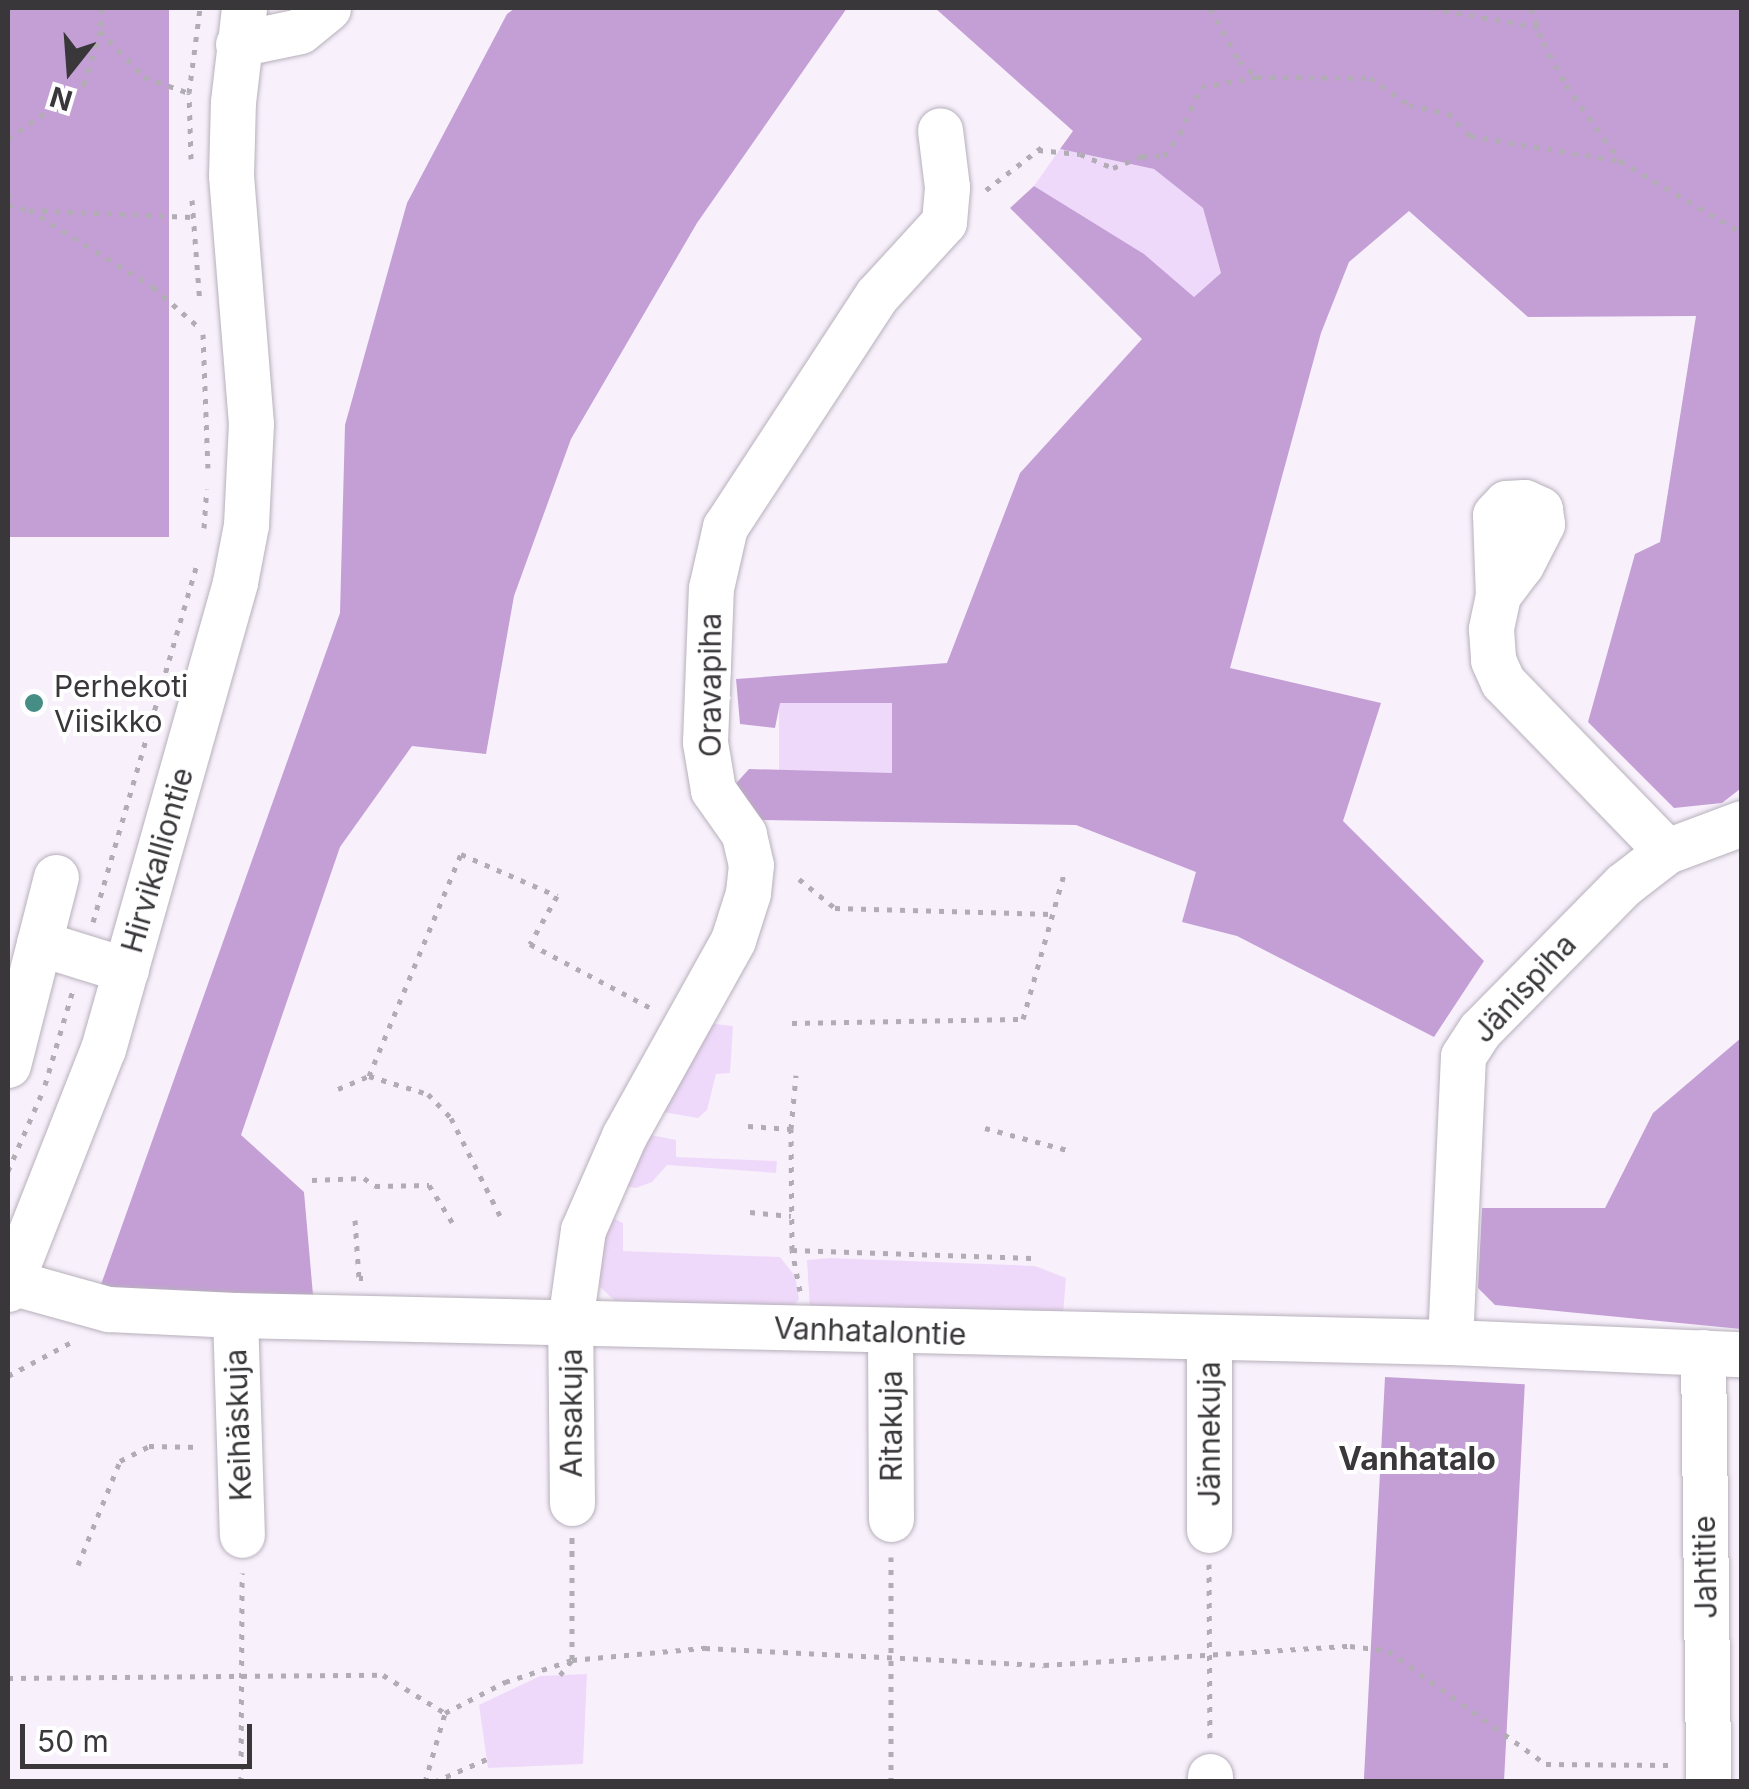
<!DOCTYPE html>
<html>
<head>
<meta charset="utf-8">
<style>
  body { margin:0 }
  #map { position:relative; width:1749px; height:1789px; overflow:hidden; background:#f8f1fc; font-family:Inter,sans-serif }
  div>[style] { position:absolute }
  .green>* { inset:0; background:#efd9fa; transform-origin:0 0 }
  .forest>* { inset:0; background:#c49fd6; transform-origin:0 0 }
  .path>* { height:5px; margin-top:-2.5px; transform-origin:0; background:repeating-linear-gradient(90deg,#b2acb5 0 5px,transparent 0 13px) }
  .roads { filter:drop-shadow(0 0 2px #b7b0bb) drop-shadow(0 0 2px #b7b0bb) }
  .minor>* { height:45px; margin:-22.5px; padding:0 22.5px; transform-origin:22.5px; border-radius:22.5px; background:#fff }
  .dots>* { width:28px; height:28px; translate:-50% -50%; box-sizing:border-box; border:5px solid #fff; border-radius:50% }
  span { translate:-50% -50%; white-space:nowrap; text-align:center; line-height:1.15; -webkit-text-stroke:8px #fff; paint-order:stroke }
  .street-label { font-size:30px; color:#3a373b }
  .poi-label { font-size:30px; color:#3a373b }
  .left { translate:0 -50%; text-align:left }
  .neighbourhood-label { font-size:32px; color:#3a373b; font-weight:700 }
  .frame { position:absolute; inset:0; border:10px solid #3a373b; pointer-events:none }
  .north { position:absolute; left:20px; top:20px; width:100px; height:100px; -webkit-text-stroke:8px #fff; paint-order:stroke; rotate:197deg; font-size:28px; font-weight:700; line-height:40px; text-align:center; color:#3a373b }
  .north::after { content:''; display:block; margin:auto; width:35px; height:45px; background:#3a373b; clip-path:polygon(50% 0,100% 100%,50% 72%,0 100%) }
  .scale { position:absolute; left:20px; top:1724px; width:232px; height:45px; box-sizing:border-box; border:5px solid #3a373b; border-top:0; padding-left:12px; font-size:30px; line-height:35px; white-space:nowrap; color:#3a373b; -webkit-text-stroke:8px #fff; paint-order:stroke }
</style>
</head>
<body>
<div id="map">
  <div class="green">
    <i style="clip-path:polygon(1060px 149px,1154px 169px,1203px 208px,1221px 273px,1194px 297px,1144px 254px,1034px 186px)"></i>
    <i style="left:892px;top:702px;width:71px;height:113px;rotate:90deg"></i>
    <i style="clip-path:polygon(706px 1023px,733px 1026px,730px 1073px,716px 1074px,707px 1110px,698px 1118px,657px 1111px)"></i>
    <i style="clip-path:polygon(646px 1134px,676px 1140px,676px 1157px,777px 1161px,776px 1173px,667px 1165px,652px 1182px,636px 1188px,618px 1185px)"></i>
    <i style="clip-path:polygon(613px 1218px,623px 1223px,623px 1251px,780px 1257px,795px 1276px,799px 1299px,791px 1309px,636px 1308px,614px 1300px,600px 1287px,597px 1271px,604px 1220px)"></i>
    <i style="clip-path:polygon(830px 1258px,1035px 1266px,1066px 1278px,1063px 1314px,810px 1310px,807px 1260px)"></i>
    <i style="clip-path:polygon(587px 1674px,583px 1764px,488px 1768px,479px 1705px,540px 1676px)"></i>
  </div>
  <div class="forest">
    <i style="left:8px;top:8px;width:161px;height:529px"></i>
    <i style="clip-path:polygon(515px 8px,847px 8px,697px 223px,571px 439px,514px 596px,486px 754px,412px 746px,340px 847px,241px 1135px,304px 1192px,313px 1295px,98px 1293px,340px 613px,345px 425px,407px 203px,507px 14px)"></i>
    <i style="clip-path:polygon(935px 8px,1741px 8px,1740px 789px,1722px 803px,1674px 808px,1588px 722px,1635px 554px,1660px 542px,1696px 316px,1528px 317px,1409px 211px,1349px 262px,1321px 333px,1230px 668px,1381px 703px,1343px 821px,1484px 961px,1434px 1037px,1237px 936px,1182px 922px,1196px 872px,1076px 825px,756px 820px,731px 789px,749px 769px,892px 773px,892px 703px,780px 703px,775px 728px,740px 724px,736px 679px,947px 663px,1020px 473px,1142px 339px,1010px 208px,1034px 186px,1144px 254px,1194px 297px,1221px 273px,1203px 208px,1154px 169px,1060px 149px,1073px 131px)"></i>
    <i style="clip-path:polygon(1741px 1038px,1741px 1329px,1495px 1305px,1478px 1288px,1482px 1208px,1605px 1208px,1653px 1113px)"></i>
    <i style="left:1385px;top:1377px;width:140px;height:404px;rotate:3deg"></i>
  </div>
  <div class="path">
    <i style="left:102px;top:8px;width:23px;rotate:95deg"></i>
    <i style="left:100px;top:31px;width:64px;rotate:46.3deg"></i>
    <i style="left:144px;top:77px;width:48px;rotate:19.6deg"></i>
    <i style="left:1210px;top:8px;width:60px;rotate:61.3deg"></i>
    <i style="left:1239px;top:61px;width:24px;rotate:42deg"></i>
    <i style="left:1431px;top:8px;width:109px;rotate:10.1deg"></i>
    <i style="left:1531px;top:8px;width:36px;rotate:71deg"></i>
    <i style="left:1543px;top:42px;width:49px;rotate:61.9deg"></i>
    <i style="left:1566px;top:85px;width:93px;rotate:54.6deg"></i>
    <i style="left:8px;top:139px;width:93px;rotate:-35.4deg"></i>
    <i style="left:84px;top:85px;width:56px;rotate:-73.5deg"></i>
    <i style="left:1038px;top:150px;width:42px;rotate:5.4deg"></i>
    <i style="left:1080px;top:154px;width:36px;rotate:23deg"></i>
    <i style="left:1113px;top:168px;width:31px;rotate:-22deg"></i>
    <i style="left:1142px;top:156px;width:22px"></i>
    <i style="left:1164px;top:156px;width:27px;rotate:-54deg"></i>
    <i style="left:1180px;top:134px;width:51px;rotate:-65.9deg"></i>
    <i style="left:1201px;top:87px;width:57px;rotate:-10.1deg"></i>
    <i style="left:1257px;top:77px;width:113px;rotate:0.5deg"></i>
    <i style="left:1370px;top:78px;width:47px;rotate:34.7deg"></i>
    <i style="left:1409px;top:105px;width:40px;rotate:12deg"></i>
    <i style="left:1448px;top:113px;width:32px;rotate:46deg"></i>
    <i style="left:1470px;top:136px;width:152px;rotate:9.5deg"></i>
    <i style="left:1620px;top:161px;width:142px;rotate:30.5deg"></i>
    <i style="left:191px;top:159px;width:66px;rotate:-91.7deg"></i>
    <i style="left:189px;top:93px;width:86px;rotate:-82.6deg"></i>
    <i style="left:986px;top:190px;width:76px;rotate:-37.5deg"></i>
    <i style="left:8px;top:194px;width:13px;rotate:67deg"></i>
    <i style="left:192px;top:200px;width:103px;rotate:85.6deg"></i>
    <i style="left:8px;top:205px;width:22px;rotate:13deg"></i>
    <i style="left:29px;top:210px;width:163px;rotate:2.5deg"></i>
    <i style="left:29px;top:210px;width:146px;rotate:31.8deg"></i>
    <i style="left:153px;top:287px;width:65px;rotate:41.3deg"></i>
    <i style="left:203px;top:334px;width:134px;rotate:87.9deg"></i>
    <i style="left:204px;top:528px;width:39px;rotate:-86deg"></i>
    <i style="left:799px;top:879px;width:46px;rotate:38.9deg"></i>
    <i style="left:835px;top:908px;width:216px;rotate:1.6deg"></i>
    <i style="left:93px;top:922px;width:374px;rotate:-73.8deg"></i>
    <i style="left:792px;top:1023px;width:231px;rotate:-1deg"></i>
    <i style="left:1023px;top:1019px;width:151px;rotate:-74.2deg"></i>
    <i style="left:369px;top:1076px;width:62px;rotate:17deg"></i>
    <i style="left:428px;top:1094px;width:33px;rotate:46deg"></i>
    <i style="left:451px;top:1118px;width:116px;rotate:63.4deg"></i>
    <i style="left:45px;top:1085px;width:99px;rotate:-73.6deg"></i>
    <i style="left:338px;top:1089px;width:34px;rotate:-23deg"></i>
    <i style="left:369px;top:1076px;width:240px;rotate:-67.5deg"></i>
    <i style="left:461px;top:854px;width:105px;rotate:23.6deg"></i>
    <i style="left:557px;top:896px;width:55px;rotate:119.4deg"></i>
    <i style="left:530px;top:944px;width:137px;rotate:27.9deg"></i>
    <i style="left:748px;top:1126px;width:43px;rotate:4deg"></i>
    <i style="left:985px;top:1128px;width:89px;rotate:15deg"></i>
    <i style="left:8px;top:1171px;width:83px;rotate:-66.5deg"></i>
    <i style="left:312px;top:1180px;width:52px;rotate:-2.2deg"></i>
    <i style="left:364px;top:1178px;width:14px;rotate:36deg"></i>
    <i style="left:375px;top:1186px;width:54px;rotate:-1.1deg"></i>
    <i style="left:429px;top:1185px;width:44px;rotate:58.1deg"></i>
    <i style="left:750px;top:1212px;width:41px;rotate:5.6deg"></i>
    <i style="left:355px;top:1220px;width:58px;rotate:86.1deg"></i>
    <i style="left:359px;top:1278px;width:4px"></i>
    <i style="left:792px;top:1250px;width:121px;rotate:-90.5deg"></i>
    <i style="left:791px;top:1129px;width:54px;rotate:-84.7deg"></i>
    <i style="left:800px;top:1291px;width:42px;rotate:-101deg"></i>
    <i style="left:792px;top:1250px;width:240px;rotate:1.9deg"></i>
    <i style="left:8px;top:1376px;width:76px;rotate:-28.2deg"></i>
    <i style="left:1209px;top:1564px;width:174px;rotate:89.7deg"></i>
    <i style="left:78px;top:1565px;width:112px;rotate:-68deg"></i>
    <i style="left:120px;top:1461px;width:33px;rotate:-27deg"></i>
    <i style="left:149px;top:1446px;width:52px;rotate:1.1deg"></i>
    <i style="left:560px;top:1675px;width:19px;rotate:-51deg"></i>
    <i style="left:572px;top:1660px;width:123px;rotate:-90deg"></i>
    <i style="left:8px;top:1678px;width:375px;rotate:-0.5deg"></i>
    <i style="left:383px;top:1675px;width:73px;rotate:31.5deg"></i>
    <i style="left:445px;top:1713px;width:68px;rotate:-27.3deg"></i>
    <i style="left:505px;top:1682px;width:71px;rotate:-18.2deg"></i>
    <i style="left:572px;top:1660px;width:134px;rotate:-5.2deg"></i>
    <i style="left:705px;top:1648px;width:339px;rotate:2.9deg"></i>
    <i style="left:1044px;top:1665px;width:307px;rotate:-3.6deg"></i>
    <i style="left:1350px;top:1646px;width:38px;rotate:7deg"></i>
    <i style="left:1388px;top:1651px;width:194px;rotate:35.6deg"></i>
    <i style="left:1546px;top:1764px;width:124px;rotate:0.5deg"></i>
    <i style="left:241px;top:1782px;width:209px;rotate:-89.7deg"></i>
    <i style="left:425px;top:1782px;width:72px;rotate:-73.8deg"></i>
    <i style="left:434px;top:1782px;width:58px;rotate:-23.5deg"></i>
    <i style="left:891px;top:1782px;width:225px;rotate:-90deg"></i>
  </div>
  <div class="roads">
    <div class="minor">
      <i style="left:238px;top:44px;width:63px;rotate:-11.8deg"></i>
      <i style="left:300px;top:31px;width:36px;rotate:-39deg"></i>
      <i style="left:1498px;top:595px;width:38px;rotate:-53deg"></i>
      <i style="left:1521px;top:565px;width:46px;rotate:-62.9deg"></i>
      <i style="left:1542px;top:524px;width:15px;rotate:-98deg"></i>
      <i style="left:1540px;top:509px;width:17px;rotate:-156deg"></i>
      <i style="left:1524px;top:502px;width:18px;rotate:177deg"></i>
      <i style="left:1506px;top:503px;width:16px;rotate:133deg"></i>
      <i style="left:1495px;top:515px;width:80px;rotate:87.9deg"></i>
      <i style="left:1498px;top:595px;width:35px;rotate:102deg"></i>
      <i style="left:1491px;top:629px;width:31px;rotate:86deg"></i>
      <i style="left:1493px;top:660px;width:24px;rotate:66deg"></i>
      <i style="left:1503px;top:682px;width:235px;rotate:45.9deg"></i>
      <i style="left:39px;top:943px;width:91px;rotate:17.2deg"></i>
      <i style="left:8px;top:1065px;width:194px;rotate:-75.7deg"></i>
      <i style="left:11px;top:1282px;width:251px;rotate:-68.5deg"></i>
      <i style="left:103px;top:1049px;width:485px;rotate:-74.2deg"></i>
      <i style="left:235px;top:582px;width:58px;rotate:-79.1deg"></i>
      <i style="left:246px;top:525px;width:101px;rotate:-87.2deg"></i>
      <i style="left:251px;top:424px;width:249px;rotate:-94.6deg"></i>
      <i style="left:231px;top:176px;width:74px;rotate:-88.5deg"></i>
      <i style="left:233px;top:102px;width:95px;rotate:-83.3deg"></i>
      <i style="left:8px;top:1289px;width:8px;rotate:-67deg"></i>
      <i style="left:11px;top:1282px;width:101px;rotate:15.6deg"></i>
      <i style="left:108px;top:1309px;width:127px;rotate:2.7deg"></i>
      <i style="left:235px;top:1315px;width:1215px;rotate:1.27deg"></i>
      <i style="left:1450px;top:1342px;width:292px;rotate:2.4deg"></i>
      <i style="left:235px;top:1315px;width:220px;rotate:88.2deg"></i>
      <i style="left:890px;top:1332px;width:187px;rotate:89.7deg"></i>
      <i style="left:1450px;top:1342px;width:286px;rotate:-87.4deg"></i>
      <i style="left:1463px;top:1056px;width:31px;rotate:-57deg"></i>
      <i style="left:1480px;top:1030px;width:204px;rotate:-45.4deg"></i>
      <i style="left:1623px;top:885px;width:56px;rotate:-37.7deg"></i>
      <i style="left:1667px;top:851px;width:80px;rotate:-20.5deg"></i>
      <i style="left:1703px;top:1352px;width:430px;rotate:89.3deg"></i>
      <i style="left:572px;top:1503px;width:181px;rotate:-90.6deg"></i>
      <i style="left:570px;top:1322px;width:93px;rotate:-82deg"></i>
      <i style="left:583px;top:1230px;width:103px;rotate:-66.4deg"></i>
      <i style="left:624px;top:1136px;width:224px;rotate:-60.9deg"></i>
      <i style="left:733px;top:940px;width:49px;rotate:-72.3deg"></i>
      <i style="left:748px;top:893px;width:28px;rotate:-84deg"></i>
      <i style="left:751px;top:865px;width:32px;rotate:-103deg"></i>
      <i style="left:744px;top:834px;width:54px;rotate:-125.2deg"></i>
      <i style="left:713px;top:790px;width:49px;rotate:-99.5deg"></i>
      <i style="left:705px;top:742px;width:154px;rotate:-87.8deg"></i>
      <i style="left:711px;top:588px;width:63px;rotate:-77.1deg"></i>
      <i style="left:725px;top:527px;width:277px;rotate:-56.8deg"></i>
      <i style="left:877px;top:295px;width:99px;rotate:-47.5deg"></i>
      <i style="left:944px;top:222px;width:35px;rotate:-85deg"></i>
      <i style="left:947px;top:187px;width:57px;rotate:-97deg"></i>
      <i style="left:1209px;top:1530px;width:192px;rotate:-90deg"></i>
      <i style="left:1210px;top:1776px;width:6px;rotate:90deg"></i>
    </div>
  </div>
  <div class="dots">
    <i style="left:34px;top:703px;background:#468d86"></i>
  </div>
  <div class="street-label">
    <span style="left:710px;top:685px;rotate:-90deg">Oravapiha</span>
    <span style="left:157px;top:860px;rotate:-74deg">Hirvikalliontie</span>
    <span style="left:1524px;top:988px;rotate:-47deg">Jänispiha</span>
    <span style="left:870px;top:1331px;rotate:2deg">Vanhatalontie</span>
    <span style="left:571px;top:1413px;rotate:-90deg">Ansakuja</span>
    <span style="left:238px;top:1425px;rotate:-92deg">Keihäskuja</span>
    <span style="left:891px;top:1426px;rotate:-90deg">Ritakuja</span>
    <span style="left:1209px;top:1434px;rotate:-90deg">Jännekuja</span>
    <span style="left:1705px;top:1567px;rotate:-91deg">Jahtitie</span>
  </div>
  <div class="poi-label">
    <span class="left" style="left:54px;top:703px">Perhekoti<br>Viisikko</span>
  </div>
  <div class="neighbourhood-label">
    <span style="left:1417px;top:1459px">Vanhatalo</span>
  </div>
  <div class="frame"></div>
  <div class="north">N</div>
  <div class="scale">50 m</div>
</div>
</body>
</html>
